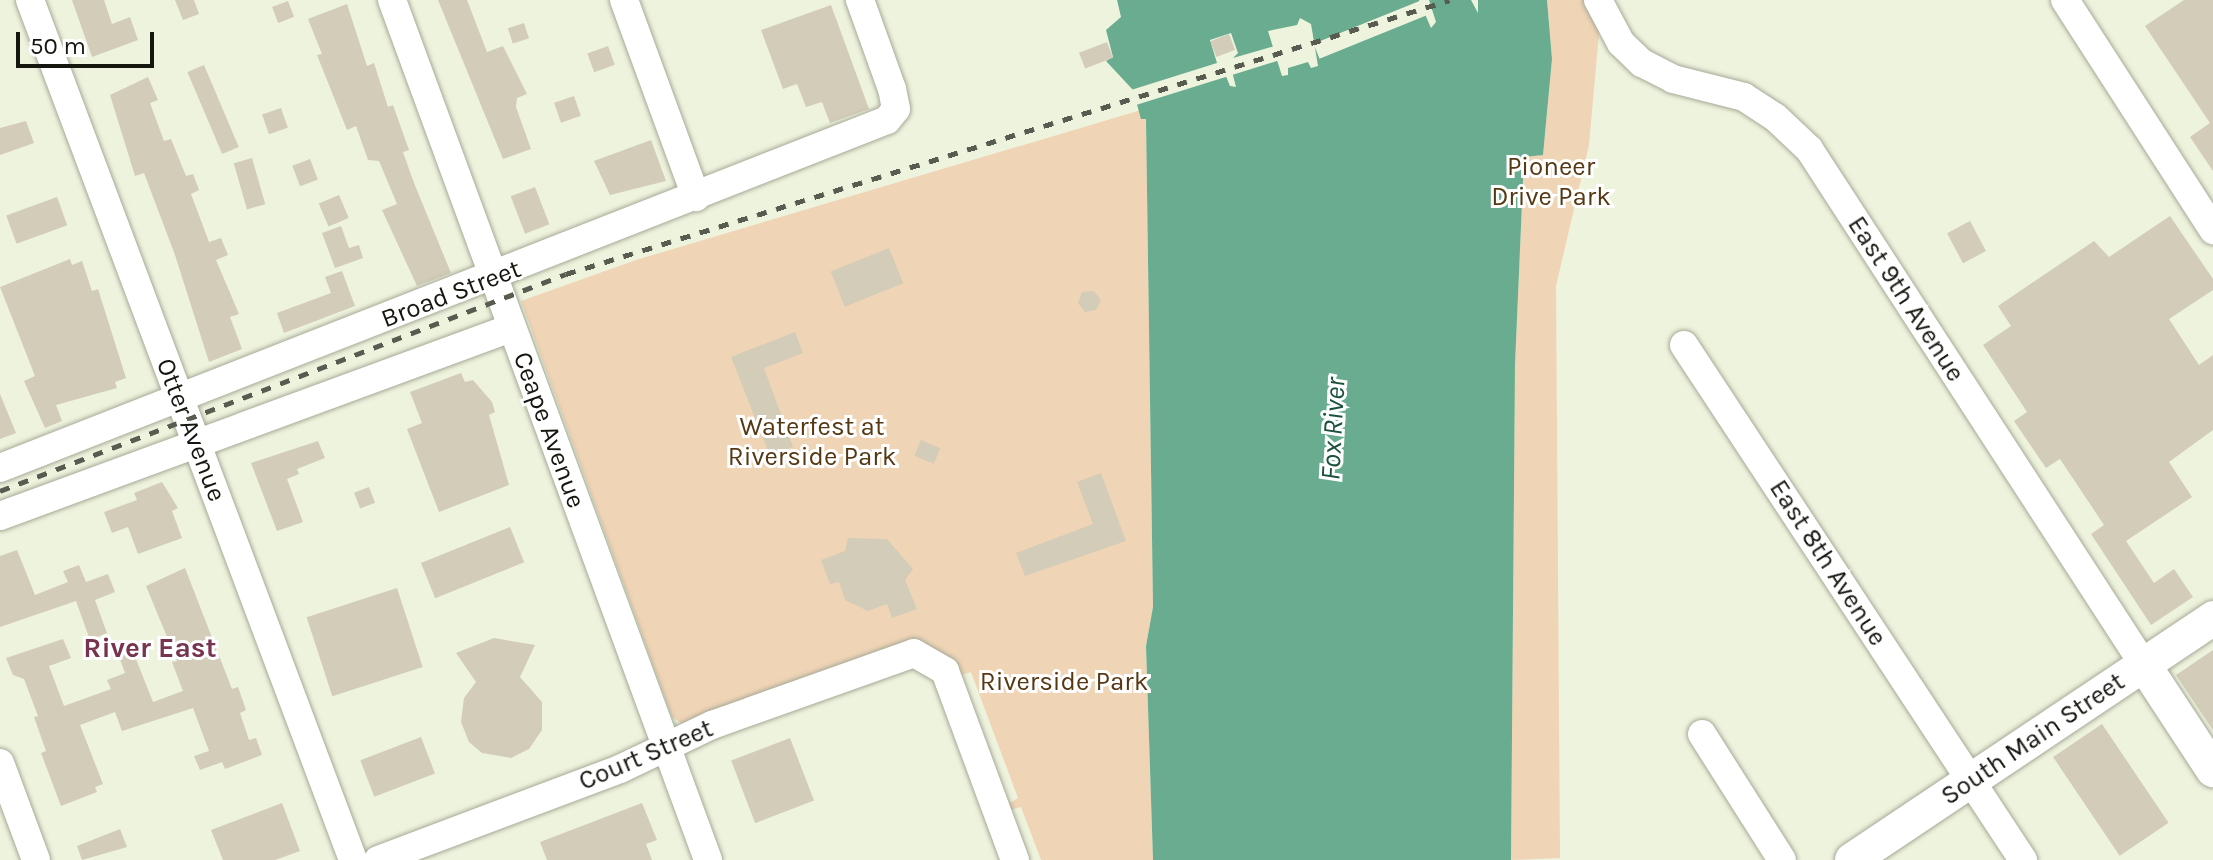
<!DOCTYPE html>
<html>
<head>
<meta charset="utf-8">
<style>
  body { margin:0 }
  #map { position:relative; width:2213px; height:860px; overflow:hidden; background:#eef3de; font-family:Karla,sans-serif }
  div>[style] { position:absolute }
  .green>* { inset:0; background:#f0d4b6 }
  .water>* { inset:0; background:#69ac8f }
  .pier>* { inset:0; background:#eef3de; transform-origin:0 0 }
  .building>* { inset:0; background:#d2ccb8; transform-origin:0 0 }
  .roads { filter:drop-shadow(0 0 2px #a6aa96) drop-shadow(0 0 2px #a6aa96) }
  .minor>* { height:28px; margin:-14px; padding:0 14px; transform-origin:14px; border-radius:14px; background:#fff }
  .major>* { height:34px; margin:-17px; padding:0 17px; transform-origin:17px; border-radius:17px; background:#fff }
  .rail>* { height:5px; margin-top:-2.5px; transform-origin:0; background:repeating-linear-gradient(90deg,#585b4f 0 10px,transparent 0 20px) }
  span { translate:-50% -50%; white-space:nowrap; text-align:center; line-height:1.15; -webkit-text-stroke:6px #fff; paint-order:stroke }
  .park-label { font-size:26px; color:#563812 }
  .street-label { font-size:26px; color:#15170f }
  .water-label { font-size:28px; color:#1b513d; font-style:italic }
  .neighbourhood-label { font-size:28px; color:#78344f; font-weight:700 }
  .scale { position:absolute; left:16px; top:32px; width:138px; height:36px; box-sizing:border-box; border:4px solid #15170f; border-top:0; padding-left:10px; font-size:24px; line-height:28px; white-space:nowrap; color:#15170f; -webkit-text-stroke:6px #fff; paint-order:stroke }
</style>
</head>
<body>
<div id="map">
  <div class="green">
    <i style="clip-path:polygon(1547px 0,1594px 0,1601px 10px,1589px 145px,1556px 286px,1560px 858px,1511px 860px,1515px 365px,1524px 156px,1543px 155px,1552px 59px)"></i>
    <i style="clip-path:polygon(1141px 110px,1146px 119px,1153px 607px,1146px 646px,1153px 860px,1041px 860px,1021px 807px,1010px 810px,1008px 804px,1018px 798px,971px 672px,958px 676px,942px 654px,684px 725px,672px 717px,521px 301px,636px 260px)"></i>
  </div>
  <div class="water">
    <i style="clip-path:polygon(evenodd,1117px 0,1419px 0,1431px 28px,1436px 22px,1429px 0,1471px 0,1478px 13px,1478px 0,1547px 0,1552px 59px,1543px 155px,1524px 157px,1515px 365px,1511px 860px,1153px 860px,1146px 646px,1153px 607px,1146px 119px,1141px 119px,1133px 90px,1106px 61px,1113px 57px,1106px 30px,1121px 17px,1117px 0,1300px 18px,1311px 24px,1318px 66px,1311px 68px,1308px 62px,1288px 68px,1288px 75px,1282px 76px,1268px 31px,1297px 25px,1300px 18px,1117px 0,1211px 40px,1238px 53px,1228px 56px,1236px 87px,1230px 86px,1211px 40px)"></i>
  </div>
  <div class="pier">
    <i style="left:1422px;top:0;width:16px;height:117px;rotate:68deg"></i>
    <i style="clip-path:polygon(1231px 33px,1238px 53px,1233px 58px,1275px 46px,1280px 60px,1136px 105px,1131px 90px,1217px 63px,1210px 40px)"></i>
  </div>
  <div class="building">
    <i style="clip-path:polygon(72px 0,104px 0,112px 24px,130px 17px,138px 40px,92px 57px)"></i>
    <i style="clip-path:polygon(175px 0,194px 0,199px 14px,183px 20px)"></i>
    <i style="clip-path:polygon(438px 0,467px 0,487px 52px,503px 46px,527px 94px,517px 98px,516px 107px,531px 149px,503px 159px)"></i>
    <i style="clip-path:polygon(2184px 0,2213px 0,2213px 171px,2190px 137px,2210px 123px,2145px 26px)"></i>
    <i style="left:288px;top:1px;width:17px;height:17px;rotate:69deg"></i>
    <i style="clip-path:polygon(347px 4px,367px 66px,374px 63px,388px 107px,393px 105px,409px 150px,403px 152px,414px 183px,451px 273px,417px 286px,382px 210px,397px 204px,379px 161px,368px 160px,356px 126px,347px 130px,317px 55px,322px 54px,308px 19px)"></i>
    <i style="clip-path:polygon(831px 5px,869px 109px,830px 123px,822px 102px,806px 107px,797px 84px,783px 89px,761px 30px)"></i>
    <i style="left:524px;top:23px;width:16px;height:17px;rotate:72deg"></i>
    <i style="left:1229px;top:34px;width:17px;height:20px;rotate:69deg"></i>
    <i style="left:1107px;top:42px;width:17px;height:30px;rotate:69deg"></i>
    <i style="left:608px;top:46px;width:20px;height:22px;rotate:70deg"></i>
    <i style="left:204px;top:65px;width:89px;height:18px;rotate:67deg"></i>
    <i style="clip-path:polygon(148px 77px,158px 100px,150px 103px,164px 141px,171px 139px,186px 176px,193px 174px,199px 190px,191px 194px,209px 242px,221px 238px,228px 255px,216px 260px,239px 314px,230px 317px,242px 349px,209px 362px,175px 255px,144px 173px,135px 176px,110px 95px)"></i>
    <i style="left:574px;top:96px;width:21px;height:21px;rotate:71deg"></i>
    <i style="left:281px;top:108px;width:21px;height:20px;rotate:71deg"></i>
    <i style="clip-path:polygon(26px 121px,34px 143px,0 155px,0 128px)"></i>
    <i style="clip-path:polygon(651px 140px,666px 181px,610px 195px,594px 161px)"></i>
    <i style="left:252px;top:158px;width:48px;height:19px;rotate:74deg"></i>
    <i style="left:310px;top:159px;width:22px;height:19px;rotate:69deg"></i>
    <i style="left:535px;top:187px;width:40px;height:26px;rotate:69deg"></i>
    <i style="left:339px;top:195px;width:25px;height:22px;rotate:67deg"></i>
    <i style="left:57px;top:197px;width:30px;height:54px;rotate:70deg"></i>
    <i style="clip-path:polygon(2170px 216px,2213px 279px,2213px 290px,2169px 319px,2199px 365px,2213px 355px,2213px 430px,2169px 462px,2192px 497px,2126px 541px,2154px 583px,2174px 569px,2193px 597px,2151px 625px,2091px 534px,2104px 525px,2060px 459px,2046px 468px,2014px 421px,2027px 412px,1983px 345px,2011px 326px,1998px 306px,2094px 241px,2109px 257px)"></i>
    <i style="left:1970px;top:221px;width:34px;height:26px;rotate:62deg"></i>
    <i style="clip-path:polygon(341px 226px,349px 248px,359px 245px,363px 258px,335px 268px,322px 233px)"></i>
    <i style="left:889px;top:248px;width:38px;height:63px;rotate:68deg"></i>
    <i style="clip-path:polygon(70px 259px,72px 265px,82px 261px,92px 291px,98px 289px,126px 378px,115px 382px,117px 388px,56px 405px,62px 421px,45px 428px,24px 381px,35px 376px,0 287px)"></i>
    <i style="clip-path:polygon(342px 271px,355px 306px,284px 333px,277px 313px,331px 293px,325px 277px)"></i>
    <i style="clip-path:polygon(1094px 291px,1101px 300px,1096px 310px,1085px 312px,1078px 303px,1082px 292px)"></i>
    <i style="clip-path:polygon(795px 332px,803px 353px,764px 368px,793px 447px,770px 456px,731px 357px)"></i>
    <i style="clip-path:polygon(461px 373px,465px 382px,473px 380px,492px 402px,495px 412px,489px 415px,509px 485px,439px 512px,407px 429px,422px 423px,410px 392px)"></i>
    <i style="clip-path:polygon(0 394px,16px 433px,0 439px)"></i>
    <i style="left:921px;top:440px;width:21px;height:17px;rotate:23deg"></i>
    <i style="clip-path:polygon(318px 441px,325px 458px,297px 469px,299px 474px,287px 479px,303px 522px,277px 531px,251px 463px)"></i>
    <i style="clip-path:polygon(1101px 473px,1126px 541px,1025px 576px,1016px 553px,1093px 524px,1077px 482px)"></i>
    <i style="clip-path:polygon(162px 482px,178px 508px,172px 511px,182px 538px,138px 554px,128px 527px,112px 533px,104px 512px,137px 500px,134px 493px)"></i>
    <i style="left:369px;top:487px;width:17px;height:16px;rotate:69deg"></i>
    <i style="left:510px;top:527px;width:38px;height:96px;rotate:68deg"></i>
    <i style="clip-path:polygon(848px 538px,887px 539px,913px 569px,905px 580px,917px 609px,892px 618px,887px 604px,868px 611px,845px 600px,839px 582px,830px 584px,821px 560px,845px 551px)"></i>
    <i style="clip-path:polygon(17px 550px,35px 595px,68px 582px,63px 571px,79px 565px,86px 582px,108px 574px,115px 592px,95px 600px,107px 633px,90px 640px,76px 601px,0 627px,0 556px)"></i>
    <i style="clip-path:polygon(185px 568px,232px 689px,238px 687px,246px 710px,240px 713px,249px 740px,256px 738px,262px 755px,225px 769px,222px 762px,200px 770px,194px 756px,209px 751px,193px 708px,122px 731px,115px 712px,80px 725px,103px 784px,95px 787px,97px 792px,61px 806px,41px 753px,46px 751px,34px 717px,38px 716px,24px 679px,13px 675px,6px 658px,63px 639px,71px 658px,49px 666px,64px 706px,111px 689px,107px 680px,125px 673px,118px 654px,132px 649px,153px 702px,183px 691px,172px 662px,177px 661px,146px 586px)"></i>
    <i style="left:397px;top:588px;width:83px;height:95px;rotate:72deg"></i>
    <i style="clip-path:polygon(494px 638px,535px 645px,520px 677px,542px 702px,542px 730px,529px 749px,511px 758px,482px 753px,469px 742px,461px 722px,464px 698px,476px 682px,456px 653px)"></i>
    <i style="clip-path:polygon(2213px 650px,2213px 730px,2176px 675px)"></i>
    <i style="left:2102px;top:724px;width:119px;height:59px;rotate:56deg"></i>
    <i style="left:421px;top:737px;width:39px;height:65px;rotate:69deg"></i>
    <i style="left:790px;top:738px;width:67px;height:63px;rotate:69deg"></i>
    <i style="clip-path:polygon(282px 803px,300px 851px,275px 860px,223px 860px,211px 830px)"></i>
    <i style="clip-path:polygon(642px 803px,657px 840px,646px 844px,652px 860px,547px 860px,540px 842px)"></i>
    <i style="clip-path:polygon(120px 829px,127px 847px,82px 860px,77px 846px)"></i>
  </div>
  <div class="roads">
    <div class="minor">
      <i style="left:30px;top:0;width:919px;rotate:69.41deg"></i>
      <i style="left:392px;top:0;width:916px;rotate:69.82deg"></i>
      <i style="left:624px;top:0;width:210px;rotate:69.9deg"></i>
      <i style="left:1598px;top:0;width:49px;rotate:61.9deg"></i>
      <i style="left:1621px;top:43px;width:29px;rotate:44deg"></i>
      <i style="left:1642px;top:63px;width:35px;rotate:27deg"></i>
      <i style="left:1673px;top:79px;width:73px;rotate:14.2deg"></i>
      <i style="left:1744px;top:97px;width:37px;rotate:33deg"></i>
      <i style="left:1775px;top:117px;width:47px;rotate:43.3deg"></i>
      <i style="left:1809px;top:149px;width:615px;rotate:57.01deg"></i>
      <i style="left:2065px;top:0;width:274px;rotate:57.2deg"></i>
      <i style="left:1684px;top:345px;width:617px;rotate:56.64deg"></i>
      <i style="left:0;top:468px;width:953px;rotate:-21.42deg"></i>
      <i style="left:887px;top:120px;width:14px;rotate:-51deg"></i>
      <i style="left:896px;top:109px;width:20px;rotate:-101deg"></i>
      <i style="left:892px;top:89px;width:95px;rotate:-109.8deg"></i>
      <i style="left:0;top:516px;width:544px;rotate:-20.2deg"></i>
      <i style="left:1702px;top:734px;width:149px;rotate:57.6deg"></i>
      <i style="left:0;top:763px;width:103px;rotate:69.6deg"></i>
      <i style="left:378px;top:860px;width:259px;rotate:-20.6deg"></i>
      <i style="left:620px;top:769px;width:102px;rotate:-25.6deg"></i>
      <i style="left:712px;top:725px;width:214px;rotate:-19.6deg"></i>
      <i style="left:914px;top:653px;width:36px;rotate:30deg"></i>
      <i style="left:945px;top:671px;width:202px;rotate:69.7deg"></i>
    </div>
    <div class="major">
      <i style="left:2144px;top:665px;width:126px;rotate:56.7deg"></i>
      <i style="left:1852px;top:860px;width:435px;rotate:-33.8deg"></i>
    </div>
  </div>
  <div class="rail">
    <i style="left:0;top:491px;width:606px;rotate:-20.98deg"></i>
    <i style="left:566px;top:274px;width:925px;rotate:-17.22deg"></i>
  </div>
  <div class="park-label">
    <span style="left:1551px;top:182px">Pioneer<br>Drive Park</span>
    <span style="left:812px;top:442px">Waterfest at<br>Riverside Park</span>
    <span style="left:1064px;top:682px">Riverside Park</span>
  </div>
  <div class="street-label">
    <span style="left:451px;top:294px;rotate:-21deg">Broad Street</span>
    <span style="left:1906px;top:299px;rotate:57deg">East 9th Avenue</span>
    <span style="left:191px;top:430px;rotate:69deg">Otter Avenue</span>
    <span style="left:549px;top:430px;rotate:70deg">Ceape Avenue</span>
    <span style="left:1828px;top:563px;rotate:57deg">East 8th Avenue</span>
    <span style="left:2033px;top:739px;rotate:-34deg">South Main Street</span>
    <span style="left:646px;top:755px;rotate:-23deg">Court Street</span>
  </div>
  <div class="water-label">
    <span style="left:1333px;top:429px;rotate:-87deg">Fox River</span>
  </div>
  <div class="neighbourhood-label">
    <span style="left:150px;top:648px">River East</span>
  </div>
  <div class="scale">50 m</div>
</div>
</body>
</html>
